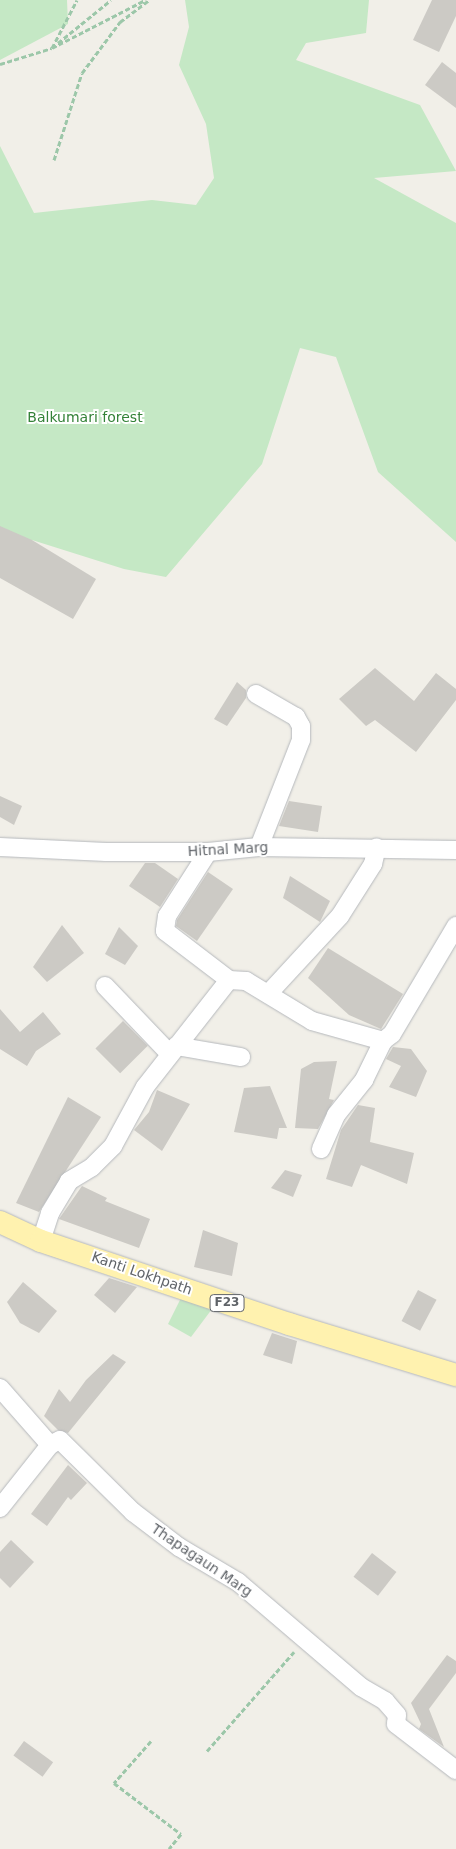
<!DOCTYPE html>
<html>
<head>
<meta charset="utf-8">
<style>
  body { margin:0 }
  #map { position:relative; width:456px; height:1849px; overflow:hidden; background:#f1efe8; font-family:"DejaVu Sans",sans-serif }
  div>[style] { position:absolute }
  .green>* { inset:0; background:#c5e8c5 }
  .building>* { inset:0; background:#cccac5; transform-origin:0 0 }
  .path>* { height:3px; margin-top:-1.5px; transform-origin:0; background:repeating-linear-gradient(90deg,#9cc7a9 0 5px,transparent 0 7.5px) }
  .roads { filter:drop-shadow(0 0 1px #b5b8bc) drop-shadow(0 0 1px #b5b8bc) }
  .minor>* { height:18px; margin:-9px; padding:0 9px; transform-origin:9px; border-radius:9px; background:#fff }
  .major>* { height:22px; margin:-11px; padding:0 11px; transform-origin:11px; border-radius:11px; background:#fff2af }
  span { translate:-50% -50%; white-space:nowrap; text-align:center; line-height:1.15; -webkit-text-stroke:4px #fff; paint-order:stroke }
  .shield-label span { padding:1px 4px; background:#fff; border:1px solid; border-radius:4px; -webkit-text-stroke-width:0 }
  .shield-label { font-size:12px; color:#5f6368; font-weight:700 }
  .park-label { font-size:14px; color:#348238 }
  .street-label { font-size:14px; color:#5f6368 }
</style>
</head>
<body>
<div id="map">
  <div class="green">
    <i style="clip-path:polygon(0 0,67px 0,68px 24px,0 60px)"></i>
    <i style="clip-path:polygon(185px 0,369px 0,366px 33px,306px 43px,296px 60px,420px 105px,456px 171px,374px 178px,456px 223px,456px 542px,378px 472px,336px 357px,300px 348px,262px 464px,166px 577px,124px 569px,32px 540px,0 558px,0 146px,34px 213px,152px 200px,196px 205px,214px 178px,206px 124px,179px 65px,189px 27px)"></i>
    <i style="clip-path:polygon(183px 1294px,212px 1309px,191px 1337px,168px 1324px)"></i>
  </div>
  <div class="building">
    <i style="clip-path:polygon(432px 0,456px 0,456px 16px,439px 52px,413px 40px)"></i>
    <i style="clip-path:polygon(442px 62px,456px 73px,456px 108px,425px 85px)"></i>
    <i style="clip-path:polygon(0 526px,32px 540px,96px 579px,73px 619px,0 578px)"></i>
    <i style="clip-path:polygon(375px 668px,414px 701px,436px 673px,456px 689px,456px 700px,416px 752px,375px 720px,366px 726px,339px 699px)"></i>
    <i style="clip-path:polygon(237px 682px,246px 690px,246px 698px,227px 726px,214px 719px)"></i>
    <i style="clip-path:polygon(0 796px,22px 806px,14px 825px,0 817px)"></i>
    <i style="clip-path:polygon(289px 801px,322px 806px,318px 832px,279px 826px)"></i>
    <i style="clip-path:polygon(145px 863px,155px 863px,178px 879px,160px 907px,129px 886px)"></i>
    <i style="clip-path:polygon(208px 872px,233px 889px,197px 941px,176px 926px,177px 920px)"></i>
    <i style="clip-path:polygon(290px 876px,330px 901px,320px 922px,283px 898px)"></i>
    <i style="clip-path:polygon(62px 925px,84px 953px,47px 982px,33px 967px)"></i>
    <i style="clip-path:polygon(119px 927px,138px 946px,125px 965px,105px 954px)"></i>
    <i style="clip-path:polygon(328px 948px,403px 994px,381px 1029px,349px 1015px,308px 978px)"></i>
    <i style="clip-path:polygon(0 1009px,20px 1032px,43px 1012px,61px 1034px,36px 1051px,27px 1066px,0 1049px)"></i>
    <i style="left:123px;top:1021px;width:35px;height:39px;rotate:45deg"></i>
    <i style="clip-path:polygon(393px 1047px,411px 1049px,427px 1071px,416px 1097px,389px 1087px,401px 1066px,386px 1059px)"></i>
    <i style="clip-path:polygon(337px 1061px,329px 1099px,334px 1100px,318px 1129px,295px 1128px,301px 1069px,314px 1062px)"></i>
    <i style="clip-path:polygon(270px 1086px,287px 1128px,279px 1128px,277px 1139px,234px 1132px,244px 1088px)"></i>
    <i style="clip-path:polygon(157px 1090px,190px 1104px,162px 1151px,134px 1130px,149px 1112px)"></i>
    <i style="clip-path:polygon(68px 1097px,101px 1117px,39px 1212px,16px 1203px)"></i>
    <i style="clip-path:polygon(358px 1105px,375px 1108px,370px 1142px,414px 1153px,407px 1184px,361px 1165px,352px 1187px,326px 1179px,341px 1130px)"></i>
    <i style="clip-path:polygon(285px 1170px,302px 1175px,293px 1197px,271px 1188px)"></i>
    <i style="clip-path:polygon(82px 1186px,107px 1198px,105px 1201px,150px 1219px,139px 1248px,59px 1219px)"></i>
    <i style="clip-path:polygon(203px 1230px,238px 1243px,232px 1276px,194px 1267px)"></i>
    <i style="clip-path:polygon(109px 1278px,137px 1287px,115px 1313px,94px 1295px)"></i>
    <i style="clip-path:polygon(23px 1282px,57px 1311px,39px 1333px,20px 1323px,7px 1302px)"></i>
    <i style="left:418px;top:1290px;width:21px;height:35px;rotate:28deg"></i>
    <i style="clip-path:polygon(272px 1333px,297px 1341px,292px 1364px,263px 1355px)"></i>
    <i style="clip-path:polygon(113px 1354px,126px 1362px,68px 1433px,58px 1430px,44px 1416px,59px 1389px,70px 1402px,86px 1380px)"></i>
    <i style="clip-path:polygon(68px 1465px,87px 1483px,71px 1500px,68px 1497px,47px 1526px,31px 1514px)"></i>
    <i style="clip-path:polygon(11px 1540px,34px 1562px,10px 1588px,0 1578px,0 1552px)"></i>
    <i style="left:372px;top:1553px;width:31px;height:30px;rotate:38deg"></i>
    <i style="clip-path:polygon(447px 1655px,456px 1661px,456px 1673px,429px 1709px,444px 1747px,419px 1729px,421px 1724px,411px 1703px)"></i>
    <i style="left:24px;top:1741px;width:36px;height:18px;rotate:36deg"></i>
  </div>
  <div class="path">
    <i style="left:58px;top:43px;width:68px;rotate:-39.1deg"></i>
    <i style="left:52px;top:48px;width:54px;rotate:-62.5deg"></i>
    <i style="left:0;top:64px;width:54px;rotate:-17.1deg"></i>
    <i style="left:52px;top:48px;width:105px;rotate:-27.3deg"></i>
    <i style="left:54px;top:160px;width:91px;rotate:-72.2deg"></i>
    <i style="left:82px;top:73px;width:64px;rotate:-53.3deg"></i>
    <i style="left:120px;top:22px;width:36px;rotate:-37deg"></i>
    <i style="left:151px;top:1741px;width:56px;rotate:131.4deg"></i>
    <i style="left:114px;top:1783px;width:84px;rotate:37.3deg"></i>
    <i style="left:181px;top:1834px;width:19px;rotate:129deg"></i>
    <i style="left:207px;top:1751px;width:132px;rotate:-48.7deg"></i>
  </div>
  <div class="roads">
    <div class="minor">
      <i style="left:256px;top:694px;width:46px;rotate:29.9deg"></i>
      <i style="left:296px;top:717px;width:10px;rotate:61deg"></i>
      <i style="left:301px;top:726px;width:14px;rotate:90deg"></i>
      <i style="left:301px;top:740px;width:115px;rotate:111.4deg"></i>
      <i style="left:0;top:847px;width:106px;rotate:2.7deg"></i>
      <i style="left:106px;top:852px;width:102px"></i>
      <i style="left:208px;top:852px;width:51px;rotate:-5.6deg"></i>
      <i style="left:259px;top:847px;width:197px;rotate:0.9deg"></i>
      <i style="left:208px;top:852px;width:76px;rotate:122.6deg"></i>
      <i style="left:167px;top:916px;width:15px;rotate:98deg"></i>
      <i style="left:165px;top:931px;width:81px;rotate:37.4deg"></i>
      <i style="left:105px;top:986px;width:94px;rotate:46.3deg"></i>
      <i style="left:268px;top:994px;width:106px;rotate:-47.3deg"></i>
      <i style="left:340px;top:916px;width:62px;rotate:-57.6deg"></i>
      <i style="left:373px;top:864px;width:17px;rotate:-77deg"></i>
      <i style="left:176px;top:1046px;width:66px;rotate:9.6deg"></i>
      <i style="left:321px;top:1149px;width:37px;rotate:-66deg"></i>
      <i style="left:336px;top:1115px;width:45px;rotate:-51.3deg"></i>
      <i style="left:364px;top:1080px;width:43px;rotate:-64deg"></i>
      <i style="left:41px;top:1241px;width:29px;rotate:-72deg"></i>
      <i style="left:50px;top:1213px;width:37px;rotate:-59deg"></i>
      <i style="left:69px;top:1181px;width:27px;rotate:-31deg"></i>
      <i style="left:92px;top:1167px;width:30px;rotate:-45deg"></i>
      <i style="left:113px;top:1146px;width:67px;rotate:-61.5deg"></i>
      <i style="left:145px;top:1087px;width:136px;rotate:-51.9deg"></i>
      <i style="left:229px;top:980px;width:17px;rotate:3deg"></i>
      <i style="left:246px;top:981px;width:77px;rotate:31.2deg"></i>
      <i style="left:312px;top:1021px;width:74px;rotate:15.7deg"></i>
      <i style="left:383px;top:1041px;width:11px;rotate:-38deg"></i>
      <i style="left:392px;top:1034px;width:126px;rotate:-59.3deg"></i>
      <i style="left:0;top:1388px;width:76px;rotate:48.7deg"></i>
      <i style="left:50px;top:1445px;width:11px;rotate:-27deg"></i>
      <i style="left:60px;top:1440px;width:103px;rotate:44.6deg"></i>
      <i style="left:133px;top:1512px;width:58px;rotate:37.3deg"></i>
      <i style="left:179px;top:1547px;width:69px;rotate:30.7deg"></i>
      <i style="left:238px;top:1582px;width:162px;rotate:40.5deg"></i>
      <i style="left:361px;top:1687px;width:28px;rotate:30deg"></i>
      <i style="left:385px;top:1701px;width:18px;rotate:49deg"></i>
      <i style="left:397px;top:1715px;width:9px;rotate:96deg"></i>
      <i style="left:396px;top:1724px;width:76px;rotate:37.5deg"></i>
      <i style="left:0;top:1508px;width:80px;rotate:-51.6deg"></i>
    </div>
    <div class="major">
      <i style="left:0;top:1222px;width:45px;rotate:24.9deg"></i>
      <i style="left:41px;top:1241px;width:262px;rotate:18.5deg"></i>
      <i style="left:289px;top:1324px;width:175px;rotate:17deg"></i>
    </div>
  </div>
  <div class="shield-label">
    <span style="left:227px;top:1303px">F23</span>
  </div>
  <div class="park-label">
    <span style="left:85px;top:417px">Balkumari forest</span>
  </div>
  <div class="street-label">
    <span style="left:228px;top:849px;rotate:-3deg">Hitnal Marg</span>
    <span style="left:142px;top:1273px;rotate:19deg">Kanti Lokhpath</span>
    <span style="left:202px;top:1560px;rotate:34deg">Thapagaun Marg</span>
  </div>
</div>
</body>
</html>
